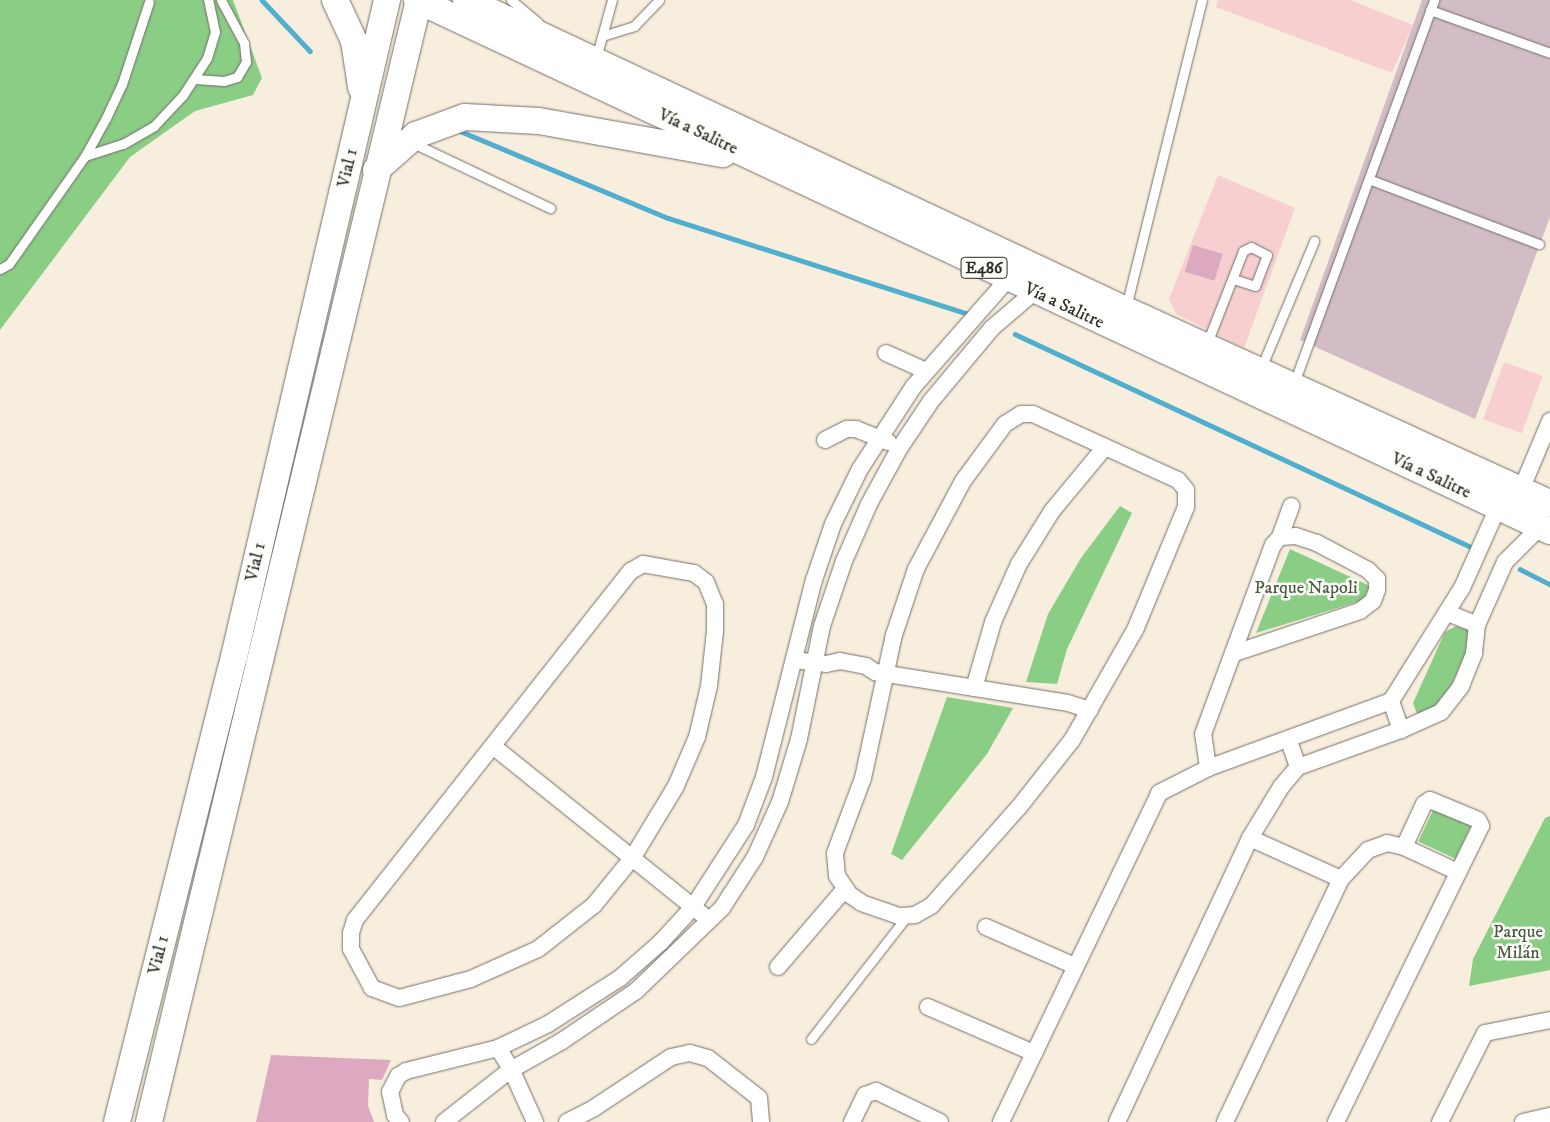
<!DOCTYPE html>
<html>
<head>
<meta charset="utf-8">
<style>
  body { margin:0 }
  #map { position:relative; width:1550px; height:1122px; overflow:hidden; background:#f8eedd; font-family:"IM FELL DW Pica",serif }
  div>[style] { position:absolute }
  .built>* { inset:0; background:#f7cfd1; transform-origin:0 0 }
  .industrial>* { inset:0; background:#d2bdc6 }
  .green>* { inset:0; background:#8acd85; transform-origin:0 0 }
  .stream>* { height:4.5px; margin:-2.25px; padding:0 2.25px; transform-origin:2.25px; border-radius:2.25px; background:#50aece }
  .building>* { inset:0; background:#dda9c0; transform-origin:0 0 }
  .roads { filter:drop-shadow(0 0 1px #736f69) drop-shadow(0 0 1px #736f69) }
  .lane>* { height:9px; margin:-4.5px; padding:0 4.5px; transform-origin:4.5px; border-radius:4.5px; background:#fff }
  .street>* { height:16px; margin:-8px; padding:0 8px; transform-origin:8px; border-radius:8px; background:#fff }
  .primary>* { height:26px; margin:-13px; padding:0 13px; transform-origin:13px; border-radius:13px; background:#fff }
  span { translate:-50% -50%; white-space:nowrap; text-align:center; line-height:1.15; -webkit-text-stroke:5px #fdfcf7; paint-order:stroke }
  .shield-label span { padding:1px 4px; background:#fdfcf7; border:1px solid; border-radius:4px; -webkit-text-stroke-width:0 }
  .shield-label { font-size:16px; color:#2b2b2b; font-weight:700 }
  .street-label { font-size:18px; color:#2b2b2b }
  .park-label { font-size:18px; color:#485c46 }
</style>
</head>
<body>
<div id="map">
  <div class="built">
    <i style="clip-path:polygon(1218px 0,1350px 0,1413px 25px,1392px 73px,1216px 7px)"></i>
    <i style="clip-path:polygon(1218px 175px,1295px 208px,1244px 348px,1176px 314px,1169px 299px)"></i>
    <i style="left:1504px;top:362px;width:41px;height:61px;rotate:20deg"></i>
  </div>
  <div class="industrial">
    <i style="clip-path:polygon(1422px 0,1550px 0,1550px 217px,1475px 419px,1300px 340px)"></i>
  </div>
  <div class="green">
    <i style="clip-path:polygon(0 0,233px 0,262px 78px,253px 95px,195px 111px,130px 157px,0 330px)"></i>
    <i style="clip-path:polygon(1120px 506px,1132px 513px,1067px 649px,1057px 684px,1026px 682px,1048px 614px,1081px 558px)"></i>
    <i style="clip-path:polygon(1290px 549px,1370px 586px,1363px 600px,1256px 633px)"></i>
    <i style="clip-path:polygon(1456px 626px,1469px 630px,1471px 642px,1443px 703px,1417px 714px,1413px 703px,1445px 632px)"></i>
    <i style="clip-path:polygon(947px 697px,1013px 708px,987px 754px,902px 860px,891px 854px)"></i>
    <i style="left:1434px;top:808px;width:41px;height:37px;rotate:25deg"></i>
    <i style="clip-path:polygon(1550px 816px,1550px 970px,1469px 986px,1473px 959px,1545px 818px)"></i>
  </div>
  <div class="stream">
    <i style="left:262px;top:0;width:70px;rotate:46.7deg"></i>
    <i style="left:460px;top:131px;width:225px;rotate:22.7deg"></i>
    <i style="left:668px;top:218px;width:313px;rotate:17.7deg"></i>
    <i style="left:1015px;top:334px;width:501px;rotate:25.03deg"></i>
    <i style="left:1520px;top:569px;width:34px;rotate:27deg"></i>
  </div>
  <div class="building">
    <i style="left:1193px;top:245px;width:31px;height:28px;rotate:17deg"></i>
    <i style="clip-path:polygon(271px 1055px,391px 1060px,382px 1080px,369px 1079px,368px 1106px,374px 1122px,256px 1122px)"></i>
  </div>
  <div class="roads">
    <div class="lane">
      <i style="left:511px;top:0;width:35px;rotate:40deg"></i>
      <i style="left:1430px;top:10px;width:127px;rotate:19.7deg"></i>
      <i style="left:602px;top:36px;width:34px;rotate:-17deg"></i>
      <i style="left:634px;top:26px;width:36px;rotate:-46deg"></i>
      <i style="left:596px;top:58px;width:60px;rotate:-74.6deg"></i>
      <i style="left:195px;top:79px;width:29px;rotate:4deg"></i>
      <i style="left:224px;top:81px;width:14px;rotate:-17deg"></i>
      <i style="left:237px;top:77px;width:17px;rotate:-59deg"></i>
      <i style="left:246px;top:62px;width:19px;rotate:-96deg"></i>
      <i style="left:244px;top:43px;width:49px;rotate:-118.1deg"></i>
      <i style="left:413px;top:143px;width:152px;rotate:25.4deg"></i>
      <i style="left:85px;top:156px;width:40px;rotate:-18deg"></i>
      <i style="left:123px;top:144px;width:36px;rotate:-30deg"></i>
      <i style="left:154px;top:126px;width:42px;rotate:-46.9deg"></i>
      <i style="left:183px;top:95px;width:44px;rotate:-57deg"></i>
      <i style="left:207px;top:58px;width:27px;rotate:-73deg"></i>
      <i style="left:215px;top:32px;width:33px;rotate:-102deg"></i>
      <i style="left:1371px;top:180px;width:180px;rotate:20.9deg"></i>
      <i style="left:0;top:269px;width:10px;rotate:-29deg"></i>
      <i style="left:9px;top:264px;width:132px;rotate:-54.9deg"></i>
      <i style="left:85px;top:156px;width:43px;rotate:-61.1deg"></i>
      <i style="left:106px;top:118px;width:38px;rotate:-65deg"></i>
      <i style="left:122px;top:84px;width:86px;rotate:-71.8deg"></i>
      <i style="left:1126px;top:307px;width:316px;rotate:-76.1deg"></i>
      <i style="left:1207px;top:343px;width:99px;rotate:-68.6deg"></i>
      <i style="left:1243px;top:251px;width:9px;rotate:-27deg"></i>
      <i style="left:1251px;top:247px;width:18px;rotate:27deg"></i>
      <i style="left:1267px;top:255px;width:33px;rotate:111deg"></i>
      <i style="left:1255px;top:286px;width:23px;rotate:-162deg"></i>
      <i style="left:1261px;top:368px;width:138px;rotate:-67.3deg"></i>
      <i style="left:1294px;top:383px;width:408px;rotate:-69.9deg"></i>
      <i style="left:811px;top:1039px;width:156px;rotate:-52deg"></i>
    </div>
    <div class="street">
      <i style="left:886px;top:353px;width:44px;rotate:24.2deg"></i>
      <i style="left:1021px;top:414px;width:12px"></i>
      <i style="left:1033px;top:414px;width:159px;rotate:24.5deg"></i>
      <i style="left:1178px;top:480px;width:13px;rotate:51deg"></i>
      <i style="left:1186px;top:490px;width:17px;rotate:90deg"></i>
      <i style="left:1186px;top:507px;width:131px;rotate:112.5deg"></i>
      <i style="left:1136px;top:628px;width:129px;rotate:119.7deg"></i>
      <i style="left:1072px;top:740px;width:85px;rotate:128.3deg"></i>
      <i style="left:1019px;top:807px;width:132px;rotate:131.6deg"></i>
      <i style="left:931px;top:906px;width:18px;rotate:151deg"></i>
      <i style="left:915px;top:915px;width:16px;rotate:176deg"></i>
      <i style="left:899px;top:916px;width:39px;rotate:-161deg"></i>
      <i style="left:862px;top:903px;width:14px;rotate:-146deg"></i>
      <i style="left:850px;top:895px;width:23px;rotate:-124deg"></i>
      <i style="left:837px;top:876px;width:23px;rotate:-95deg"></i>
      <i style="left:835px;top:853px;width:80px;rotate:-69.5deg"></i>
      <i style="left:863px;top:778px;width:146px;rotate:-77.8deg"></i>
      <i style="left:894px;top:635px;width:70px;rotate:-71.6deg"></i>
      <i style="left:916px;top:569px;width:100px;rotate:-61.9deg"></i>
      <i style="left:963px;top:481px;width:71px;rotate:-53.6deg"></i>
      <i style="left:1005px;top:424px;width:19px;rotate:-32deg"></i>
      <i style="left:825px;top:440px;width:25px;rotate:-27deg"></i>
      <i style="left:847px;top:429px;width:9px"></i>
      <i style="left:856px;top:429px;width:35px;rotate:22deg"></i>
      <i style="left:1521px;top:490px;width:75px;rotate:-67.2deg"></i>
      <i style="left:643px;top:564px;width:52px;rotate:10deg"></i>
      <i style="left:694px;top:573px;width:15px;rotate:37deg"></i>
      <i style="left:706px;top:582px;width:24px;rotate:68deg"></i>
      <i style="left:715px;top:604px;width:27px;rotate:90deg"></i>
      <i style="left:715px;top:631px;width:55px;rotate:96.2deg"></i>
      <i style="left:709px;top:686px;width:52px;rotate:103.2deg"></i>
      <i style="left:697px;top:737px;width:53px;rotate:113.2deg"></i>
      <i style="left:676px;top:786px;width:83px;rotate:121.2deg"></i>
      <i style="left:633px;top:857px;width:62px;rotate:129.1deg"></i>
      <i style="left:594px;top:905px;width:71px;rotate:141.8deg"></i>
      <i style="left:538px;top:949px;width:73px;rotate:155.9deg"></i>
      <i style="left:471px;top:979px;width:74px;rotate:165.2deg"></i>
      <i style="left:399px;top:998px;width:29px;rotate:-160deg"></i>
      <i style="left:372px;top:988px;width:44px;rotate:-118.3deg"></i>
      <i style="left:351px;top:949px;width:16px;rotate:-90deg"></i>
      <i style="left:351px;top:933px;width:14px;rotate:-73deg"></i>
      <i style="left:355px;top:920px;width:445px;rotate:-51.7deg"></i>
      <i style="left:631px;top:571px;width:14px;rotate:-30deg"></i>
      <i style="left:1448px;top:613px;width:31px;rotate:22deg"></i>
      <i style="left:1235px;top:653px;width:132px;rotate:-18.6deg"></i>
      <i style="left:1360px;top:611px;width:16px;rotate:-38deg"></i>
      <i style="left:1373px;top:601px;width:12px;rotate:-70deg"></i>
      <i style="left:1377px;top:590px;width:11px;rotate:-90deg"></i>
      <i style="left:1377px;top:579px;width:13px;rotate:-135deg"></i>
      <i style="left:1368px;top:570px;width:58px;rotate:-152.1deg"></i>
      <i style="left:1317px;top:543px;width:22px;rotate:-162deg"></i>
      <i style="left:1296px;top:536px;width:16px;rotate:176deg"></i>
      <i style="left:802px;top:661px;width:24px;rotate:7deg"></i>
      <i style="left:826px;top:664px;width:14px;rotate:-12deg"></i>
      <i style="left:840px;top:661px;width:26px;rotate:11deg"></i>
      <i style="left:866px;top:666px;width:11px;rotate:34deg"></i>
      <i style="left:875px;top:672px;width:195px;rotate:9.1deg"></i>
      <i style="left:1068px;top:703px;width:23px;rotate:18deg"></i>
      <i style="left:974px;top:688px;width:69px;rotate:-73.9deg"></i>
      <i style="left:993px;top:622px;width:64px;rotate:-65.9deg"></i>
      <i style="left:1019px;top:564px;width:62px;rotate:-58.1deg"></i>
      <i style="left:1052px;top:511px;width:83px;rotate:-50.4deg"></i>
      <i style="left:1391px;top:701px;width:31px;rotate:71deg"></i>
      <i style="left:494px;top:747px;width:267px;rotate:38.8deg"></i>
      <i style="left:1298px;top:767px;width:109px;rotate:-19.8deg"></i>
      <i style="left:1401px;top:730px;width:44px;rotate:-24.2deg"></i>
      <i style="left:1441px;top:712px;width:33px;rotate:-52deg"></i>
      <i style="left:1461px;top:686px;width:35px;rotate:-68deg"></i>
      <i style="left:1474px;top:653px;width:28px;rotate:-84deg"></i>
      <i style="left:1477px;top:625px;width:69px;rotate:-66deg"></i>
      <i style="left:1505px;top:562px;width:49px;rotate:-45deg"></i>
      <i style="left:1208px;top:768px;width:34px;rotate:-98deg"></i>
      <i style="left:1203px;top:734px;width:202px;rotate:-69.7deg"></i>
      <i style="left:1273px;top:545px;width:11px;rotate:-49deg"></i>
      <i style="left:1280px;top:537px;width:33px;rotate:-70deg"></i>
      <i style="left:1250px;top:838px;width:100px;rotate:24.3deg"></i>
      <i style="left:1404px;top:847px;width:60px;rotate:24.8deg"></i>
      <i style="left:986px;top:927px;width:97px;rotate:23.7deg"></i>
      <i style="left:778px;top:967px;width:101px;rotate:-49.4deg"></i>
      <i style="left:928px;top:1007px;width:116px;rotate:23.5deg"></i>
      <i style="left:498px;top:1048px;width:25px;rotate:58deg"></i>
      <i style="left:511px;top:1069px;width:58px;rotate:65.6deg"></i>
      <i style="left:401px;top:1122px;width:9px;rotate:-131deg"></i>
      <i style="left:395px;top:1115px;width:24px;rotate:-102deg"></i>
      <i style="left:390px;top:1092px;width:18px;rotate:-63deg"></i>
      <i style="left:398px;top:1076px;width:9px;rotate:-32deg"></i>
      <i style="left:406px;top:1071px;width:95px;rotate:-14deg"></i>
      <i style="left:498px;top:1048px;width:55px;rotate:-25.6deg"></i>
      <i style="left:548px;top:1024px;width:85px;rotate:-32.6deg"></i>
      <i style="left:620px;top:978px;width:55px;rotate:-41.3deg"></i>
      <i style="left:661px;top:942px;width:47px;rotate:-47.6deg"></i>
      <i style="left:693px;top:907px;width:98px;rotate:-57.1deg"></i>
      <i style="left:746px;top:825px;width:51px;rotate:-69.4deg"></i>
      <i style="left:764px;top:777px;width:203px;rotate:-75.8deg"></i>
      <i style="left:814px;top:580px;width:59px;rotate:-71.3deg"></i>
      <i style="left:833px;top:524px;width:61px;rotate:-63.9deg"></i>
      <i style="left:860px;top:469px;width:99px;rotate:-57deg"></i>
      <i style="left:914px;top:386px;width:142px;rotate:-48.7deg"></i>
      <i style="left:444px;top:1122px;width:83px;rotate:-38.1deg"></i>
      <i style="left:509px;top:1071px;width:61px;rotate:-29.5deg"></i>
      <i style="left:562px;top:1041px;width:89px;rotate:-34deg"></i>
      <i style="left:636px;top:991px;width:120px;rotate:-44deg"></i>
      <i style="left:722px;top:908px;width:61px;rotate:-57.1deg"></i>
      <i style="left:755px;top:857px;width:60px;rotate:-65.6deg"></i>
      <i style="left:780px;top:802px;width:66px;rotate:-73.2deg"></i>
      <i style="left:799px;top:739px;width:115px;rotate:-78.5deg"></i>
      <i style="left:822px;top:626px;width:69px;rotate:-71.3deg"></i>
      <i style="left:844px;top:561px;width:62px;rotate:-66.3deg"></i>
      <i style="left:869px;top:504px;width:63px;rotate:-61.4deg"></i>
      <i style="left:899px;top:449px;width:58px;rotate:-56.3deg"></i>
      <i style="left:931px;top:401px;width:95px;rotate:-50.1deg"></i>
      <i style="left:992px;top:328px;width:55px;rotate:-40.6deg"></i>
      <i style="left:567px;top:1122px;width:30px;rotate:-27deg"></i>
      <i style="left:594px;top:1108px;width:92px;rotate:-33.5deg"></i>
      <i style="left:671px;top:1057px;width:19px;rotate:-12deg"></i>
      <i style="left:690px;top:1053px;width:19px;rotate:16deg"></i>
      <i style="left:708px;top:1058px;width:65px;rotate:38.1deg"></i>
      <i style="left:759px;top:1098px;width:24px;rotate:85deg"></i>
      <i style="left:852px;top:1122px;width:30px;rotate:-64deg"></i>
      <i style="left:865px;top:1095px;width:12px;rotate:-20deg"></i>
      <i style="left:876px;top:1091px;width:71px;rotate:25.8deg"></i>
      <i style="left:1001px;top:1122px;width:365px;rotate:-64.3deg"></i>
      <i style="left:1159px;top:793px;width:55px;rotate:-27deg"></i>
      <i style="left:1208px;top:768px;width:195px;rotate:-20.1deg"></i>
      <i style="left:1391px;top:701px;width:133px;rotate:-57.9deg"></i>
      <i style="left:1462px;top:588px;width:89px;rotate:-66deg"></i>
      <i style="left:1117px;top:1122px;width:314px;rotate:-64.9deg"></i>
      <i style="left:1250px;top:838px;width:60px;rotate:-58.7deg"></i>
      <i style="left:1281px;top:787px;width:26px;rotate:-50deg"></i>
      <i style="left:1298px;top:767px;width:28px;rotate:-109deg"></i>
      <i style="left:1225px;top:1122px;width:269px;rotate:-64.5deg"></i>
      <i style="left:1341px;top:879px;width:40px;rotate:-47deg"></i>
      <i style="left:1368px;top:850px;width:20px;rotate:-20deg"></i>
      <i style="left:1387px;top:843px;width:17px;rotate:13deg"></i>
      <i style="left:1404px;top:847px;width:47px;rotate:-65.1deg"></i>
      <i style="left:1424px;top:804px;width:7px;rotate:-34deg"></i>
      <i style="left:1430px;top:800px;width:52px;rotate:22.6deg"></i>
      <i style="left:1478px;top:820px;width:7px;rotate:63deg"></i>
      <i style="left:1481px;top:826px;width:330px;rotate:116.1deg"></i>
      <i style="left:1440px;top:1122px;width:100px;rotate:-63.2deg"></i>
      <i style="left:1485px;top:1033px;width:66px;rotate:-11.3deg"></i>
      <i style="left:1523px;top:1122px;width:28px;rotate:-13deg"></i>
    </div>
    <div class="primary">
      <i style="left:335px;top:0;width:45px;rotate:65.1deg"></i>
      <i style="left:354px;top:41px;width:47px;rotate:81.3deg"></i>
      <i style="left:417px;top:0;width:1251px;rotate:25.11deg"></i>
      <i style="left:466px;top:0;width:729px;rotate:25.16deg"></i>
      <i style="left:1126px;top:310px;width:466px;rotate:24.5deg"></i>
      <i style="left:376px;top:170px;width:53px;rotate:-41.2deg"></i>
      <i style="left:416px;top:135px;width:52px;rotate:-20.2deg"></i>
      <i style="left:465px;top:117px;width:74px;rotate:3.1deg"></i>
      <i style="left:539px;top:121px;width:187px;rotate:10.2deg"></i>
      <i style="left:117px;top:1122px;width:479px;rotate:-75.9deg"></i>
      <i style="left:234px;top:657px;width:675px;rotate:-76.89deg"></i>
      <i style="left:149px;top:1122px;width:1154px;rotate:-76.47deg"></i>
    </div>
  </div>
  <div class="shield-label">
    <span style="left:984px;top:268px">E486</span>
  </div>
  <div class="street-label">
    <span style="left:698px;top:132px;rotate:25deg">Vía a Salitre</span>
    <span style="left:348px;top:168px;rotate:-77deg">Vial 1</span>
    <span style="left:1064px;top:306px;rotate:25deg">Vía a Salitre</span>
    <span style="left:1431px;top:476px;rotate:25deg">Vía a Salitre</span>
    <span style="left:256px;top:562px;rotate:-77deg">Vial 1</span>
    <span style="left:159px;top:955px;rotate:-76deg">Vial 1</span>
  </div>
  <div class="park-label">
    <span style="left:1306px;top:588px">Parque Napoli</span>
    <span style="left:1518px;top:943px">Parque<br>Milán</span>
  </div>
</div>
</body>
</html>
